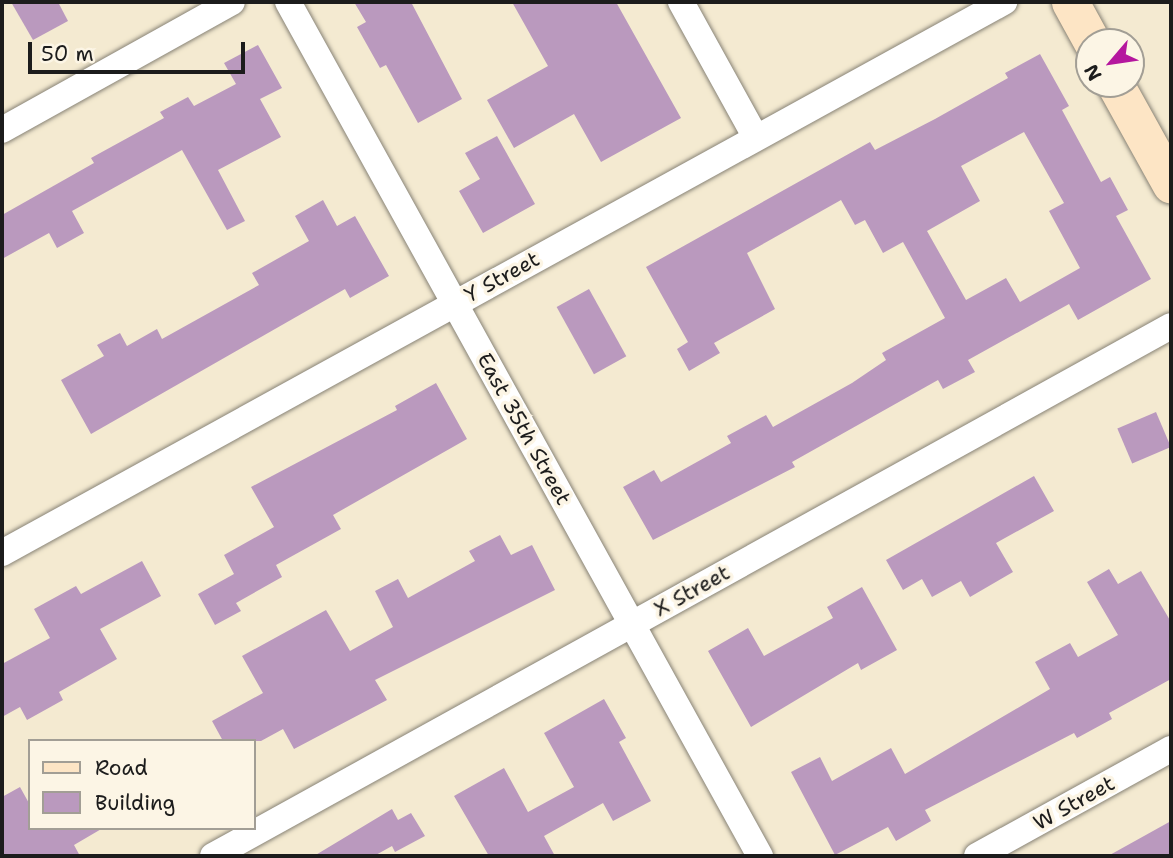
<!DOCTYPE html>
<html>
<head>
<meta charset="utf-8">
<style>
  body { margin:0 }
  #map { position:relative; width:1173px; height:858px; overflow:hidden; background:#f4ead1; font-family:"Shantell Sans",sans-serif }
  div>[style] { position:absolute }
  .building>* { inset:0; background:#ba99be; transform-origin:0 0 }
  .roads { filter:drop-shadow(0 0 2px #888376) drop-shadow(0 0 2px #888376) }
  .street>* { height:26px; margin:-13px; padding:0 13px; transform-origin:13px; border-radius:13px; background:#fff }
  .secondary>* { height:37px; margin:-18.5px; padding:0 18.5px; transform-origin:18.5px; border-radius:18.5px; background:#fde5c5 }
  span { translate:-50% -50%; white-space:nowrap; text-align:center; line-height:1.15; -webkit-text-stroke:7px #fcf5e5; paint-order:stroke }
  .street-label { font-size:21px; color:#1c1c1c }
  .frame { position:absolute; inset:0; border:4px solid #1c1c1c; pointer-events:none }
  .legend { position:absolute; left:28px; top:739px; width:228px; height:91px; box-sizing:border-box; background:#fcf5e5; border:2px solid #a29e95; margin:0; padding:9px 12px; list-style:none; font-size:21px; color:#1c1c1c }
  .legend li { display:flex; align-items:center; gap:14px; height:35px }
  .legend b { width:35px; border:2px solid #a29e95 }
  .north { position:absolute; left:1075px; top:28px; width:70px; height:70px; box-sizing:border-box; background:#fcf5e5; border:2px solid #a29e95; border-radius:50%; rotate:241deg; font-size:19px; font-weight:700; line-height:28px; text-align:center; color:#1c1c1c }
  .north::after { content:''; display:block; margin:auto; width:24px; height:32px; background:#b5179e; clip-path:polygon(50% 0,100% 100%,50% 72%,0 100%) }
  .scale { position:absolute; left:28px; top:42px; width:217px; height:32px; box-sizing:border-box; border:4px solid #1c1c1c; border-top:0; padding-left:9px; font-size:21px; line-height:24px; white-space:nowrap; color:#1c1c1c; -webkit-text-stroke:5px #fcf5e5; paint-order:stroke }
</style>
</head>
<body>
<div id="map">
  <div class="building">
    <i style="clip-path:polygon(11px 2px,58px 2px,68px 21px,33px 40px)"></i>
    <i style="clip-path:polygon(354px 2px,411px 2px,462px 99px,418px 123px,386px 65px,380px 68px,357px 27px,366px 22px)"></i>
    <i style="clip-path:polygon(512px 2px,616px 2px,681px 118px,601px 162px,574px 114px,514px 148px,487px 100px,548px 66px)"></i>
    <i style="clip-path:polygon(258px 45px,282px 88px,260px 99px,281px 137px,218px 170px,245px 221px,227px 230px,182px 150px,72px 211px,84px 233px,57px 248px,49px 233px,2px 259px,2px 215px,94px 163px,91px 158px,164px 118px,160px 112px,188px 97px,194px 106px,236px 84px,224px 63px)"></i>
    <i style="clip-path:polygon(evenodd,1040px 54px,1069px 106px,1062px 110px,1101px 182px,1110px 177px,1128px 210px,1116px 216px,1151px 279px,1078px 320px,1069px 304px,968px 360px,975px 372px,943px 389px,938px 380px,792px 462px,795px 467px,653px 540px,623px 487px,654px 470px,661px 482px,731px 443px,727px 436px,766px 415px,773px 427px,852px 383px,886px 360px,882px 353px,945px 318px,903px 242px,883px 253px,865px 220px,855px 225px,841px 200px,747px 253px,775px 309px,714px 343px,720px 353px,689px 371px,677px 349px,688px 342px,646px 267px,870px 142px,875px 150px,935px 119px,1008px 78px,1005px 73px,1040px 54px,1024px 132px,1064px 203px,1049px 211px,1080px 268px,1020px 302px,1006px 278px,966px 300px,927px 231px,980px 201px,961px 166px,1024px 132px)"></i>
    <i style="clip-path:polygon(497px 136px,535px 204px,483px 233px,459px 191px,480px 179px,465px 153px)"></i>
    <i style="clip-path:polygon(323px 200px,337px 226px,355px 216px,389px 276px,350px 298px,345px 289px,91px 434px,61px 380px,104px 356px,97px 345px,120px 333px,127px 346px,157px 329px,162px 339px,259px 285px,252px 273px,309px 241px,295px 216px)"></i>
    <i style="left:589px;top:289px;width:77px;height:37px;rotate:61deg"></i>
    <i style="clip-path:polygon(436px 383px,467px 439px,333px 515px,341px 529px,276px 565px,282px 577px,236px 603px,241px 611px,215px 625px,198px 594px,234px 574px,224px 555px,274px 527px,251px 487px,397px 410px,395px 406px)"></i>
    <i style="left:1156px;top:412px;width:38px;height:42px;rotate:67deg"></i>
    <i style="clip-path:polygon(1034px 476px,1054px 511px,996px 543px,1013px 572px,970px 597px,961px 581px,932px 597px,922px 579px,903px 590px,886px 560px)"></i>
    <i style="clip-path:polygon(500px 535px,511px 555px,532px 545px,555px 590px,375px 680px,387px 700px,294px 749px,283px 729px,261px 741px,223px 741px,212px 721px,263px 693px,242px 656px,326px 610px,350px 651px,393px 627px,375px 591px,398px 579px,408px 598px,475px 561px,469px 551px)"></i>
    <i style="clip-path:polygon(142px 561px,161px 596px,100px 629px,117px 659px,59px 692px,63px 700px,27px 720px,20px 707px,2px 717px,2px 664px,50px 638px,34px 609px,76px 586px,81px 594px)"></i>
    <i style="clip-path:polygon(1109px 569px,1118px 584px,1141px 571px,1171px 622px,1171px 679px,1109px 713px,1112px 719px,1077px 738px,1074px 733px,925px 810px,931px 821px,896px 841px,888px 827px,835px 855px,791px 772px,820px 757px,832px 781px,891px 748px,905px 774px,1050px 689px,1035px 662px,1070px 643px,1078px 657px,1118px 635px,1087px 582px)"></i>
    <i style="clip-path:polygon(862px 587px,897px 650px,861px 670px,858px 663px,751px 727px,708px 651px,748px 628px,764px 656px,833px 618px,827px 607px)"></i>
    <i style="clip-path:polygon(604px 699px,626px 738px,619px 742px,651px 801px,613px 821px,603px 803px,544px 836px,555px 856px,489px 856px,454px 796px,504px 768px,528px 812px,574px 787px,544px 733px)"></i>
    <i style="clip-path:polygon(20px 787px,30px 805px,30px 828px,103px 828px,74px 845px,80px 856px,2px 856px,2px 797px)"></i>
    <i style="clip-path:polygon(392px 809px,398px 820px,411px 813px,425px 836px,395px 852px,392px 846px,374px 856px,314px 856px)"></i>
    <i style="clip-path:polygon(1171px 821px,1171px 856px,1108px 856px)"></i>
  </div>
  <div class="roads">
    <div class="street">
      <i style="left:288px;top:2px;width:976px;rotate:61.07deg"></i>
      <i style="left:681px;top:2px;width:155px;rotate:61.1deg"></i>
      <i style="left:2px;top:130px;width:263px;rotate:-29.1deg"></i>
      <i style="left:2px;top:553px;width:1144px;rotate:-28.81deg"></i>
      <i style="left:213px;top:856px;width:1095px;rotate:-28.95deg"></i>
      <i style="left:977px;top:856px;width:222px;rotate:-28.9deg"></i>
    </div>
    <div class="secondary">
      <i style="left:1070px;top:2px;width:46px;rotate:61.2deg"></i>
      <i style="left:1115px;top:84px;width:115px;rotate:61deg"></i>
    </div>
  </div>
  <div class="street-label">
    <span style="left:502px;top:277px;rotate:-29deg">Y Street</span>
    <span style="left:524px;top:429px;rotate:61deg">East 35th Street</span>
    <span style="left:692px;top:591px;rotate:-29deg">X Street</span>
    <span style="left:1074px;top:803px;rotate:-29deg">W Street</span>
  </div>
  <div class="frame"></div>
  <ul class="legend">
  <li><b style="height:9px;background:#fde5c5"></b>Road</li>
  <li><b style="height:19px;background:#ba99be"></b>Building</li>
  </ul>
  <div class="north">N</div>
  <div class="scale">50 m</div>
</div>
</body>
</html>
